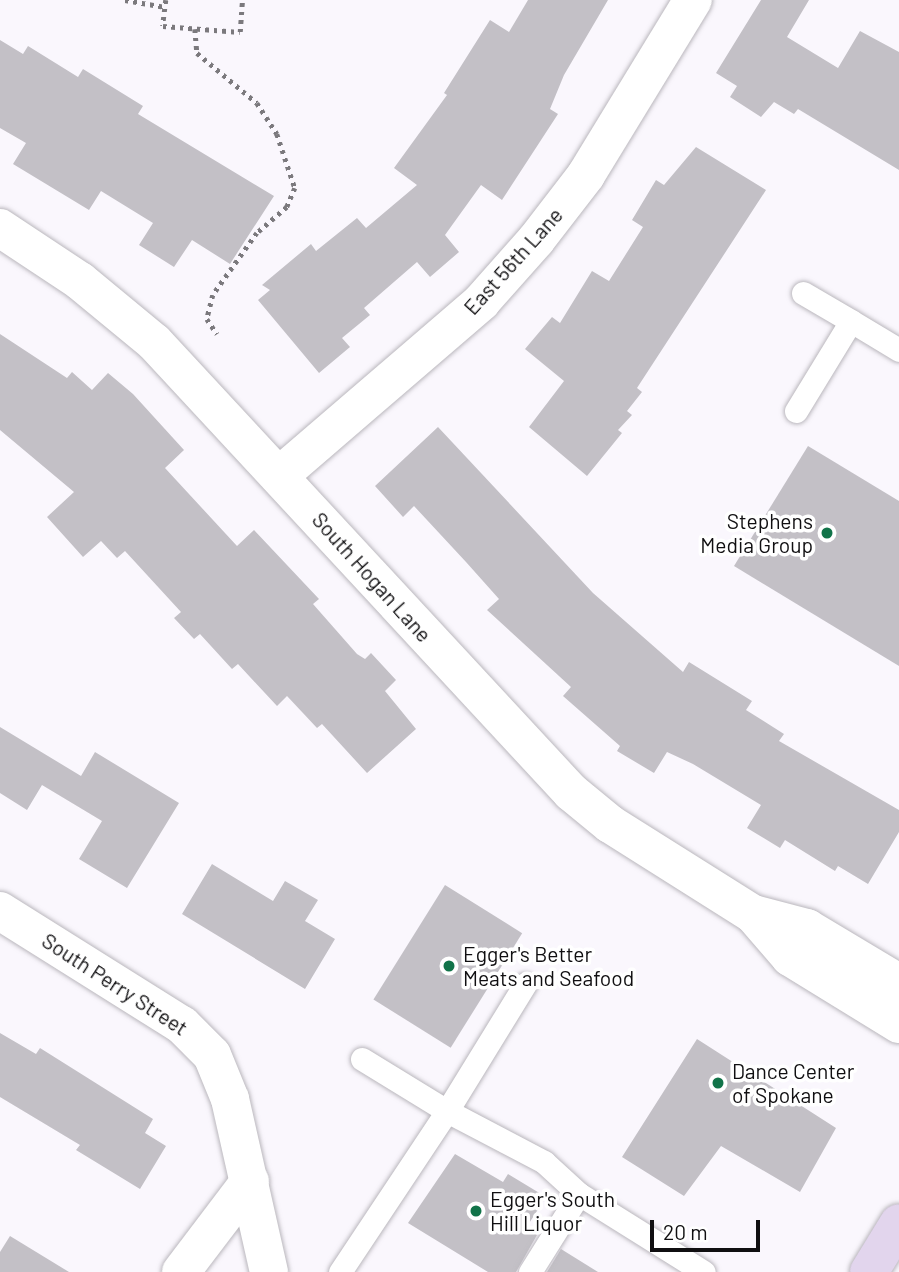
<!DOCTYPE html>
<html>
<head>
<meta charset="utf-8">
<style>
  body { margin:0 }
  #map { position:relative; width:899px; height:1272px; overflow:hidden; background:#faf7fd; font-family:Barlow,sans-serif }
  div>[style] { position:absolute }
  .building>* { inset:0; background:#c3c0c6; transform-origin:0 0 }
  .path>* { height:4.5px; margin-top:-2.25px; transform-origin:0; background:repeating-linear-gradient(90deg,#7b797d 0 3.5px,transparent 0 8.5px) }
  .roads { filter:drop-shadow(0 0 2px #bab7bd) drop-shadow(0 0 2px #bab7bd) }
  .service>* { height:23px; margin:-11.5px; padding:0 11.5px; transform-origin:11.5px; border-radius:11.5px; background:#fff }
  .minor>* { height:38px; margin:-19px; padding:0 19px; transform-origin:19px; border-radius:19px; background:#fff }
  .tertiary>* { height:38px; margin:-19px; padding:0 19px; transform-origin:19px; border-radius:19px; background:#fff }
  .secondary>* { height:38px; margin:-19px; padding:0 19px; transform-origin:19px; border-radius:19px; background:#e2d5ed }
  .dots>* { width:19px; height:19px; translate:-50% -50%; box-sizing:border-box; border:4px solid #fff; border-radius:50% }
  span { translate:-50% -50%; white-space:nowrap; text-align:center; line-height:1.15; -webkit-text-stroke:7px #fff; paint-order:stroke }
  .street-label { font-size:21px; color:#100f11 }
  .poi-label { font-size:21px; color:#100f11 }
  .right { translate:-100% -50%; text-align:right }
  .left { translate:0 -50%; text-align:left }
  .scale { position:absolute; left:650px; top:1220px; width:110px; height:32px; box-sizing:border-box; border:4px solid #100f11; border-top:0; padding-left:9px; font-size:21px; line-height:24px; white-space:nowrap; color:#100f11; -webkit-text-stroke:5px #fff; paint-order:stroke }
</style>
</head>
<body>
<div id="map">
  <div class="building">
    <i style="clip-path:polygon(528px 0,608px 0,564px 75px,550px 109px,558px 114px,502px 200px,481px 185px,445px 235px,459px 252px,430px 277px,417px 262px,364px 308px,370px 315px,342px 338px,350px 347px,319px 373px,258px 300px,270px 290px,262px 285px,311px 244px,316px 251px,357px 218px,366px 228px,417px 185px,394px 168px,447px 95px,444px 93px,490px 20px,509px 32px)"></i>
    <i style="clip-path:polygon(761px 0,809px 0,787px 37px,838px 68px,860px 31px,899px 52px,899px 170px,798px 109px,794px 114px,774px 102px,761px 117px,730px 97px,737px 86px,716px 73px)"></i>
    <i style="clip-path:polygon(0 40px,23px 54px,28px 46px,78px 77px,83px 69px,143px 106px,138px 114px,274px 196px,230px 264px,192px 240px,174px 267px,139px 245px,153px 223px,101px 191px,89px 210px,13px 164px,26px 143px,0 128px)"></i>
    <i style="clip-path:polygon(696px 147px,766px 190px,637px 388px,642px 392px,627px 411px,632px 415px,618px 430px,622px 433px,587px 476px,529px 427px,564px 381px,525px 349px,552px 317px,560px 323px,592px 271px,609px 281px,643px 227px,632px 220px,656px 180px,664px 185px)"></i>
    <i style="clip-path:polygon(0 334px,67px 378px,72px 372px,92px 390px,108px 373px,133px 394px,184px 450px,165px 468px,237px 546px,254px 530px,319px 599px,313px 604px,357px 654px,365px 659px,371px 653px,396px 680px,385px 691px,416px 729px,367px 773px,322px 724px,317px 728px,287px 696px,277px 706px,238px 664px,232px 669px,200px 634px,194px 639px,174px 618px,181px 612px,125px 551px,117px 558px,101px 541px,83px 557px,47px 517px,74px 492px,0 430px)"></i>
    <i style="clip-path:polygon(438px 427px,593px 593px,683px 672px,689px 662px,752px 701px,746px 710px,784px 734px,779px 741px,899px 810px,899px 832px,868px 884px,838px 866px,835px 871px,785px 840px,780px 848px,747px 828px,761px 805px,693px 764px,667px 752px,654px 773px,617px 751px,620px 746px,563px 696px,571px 687px,487px 610px,499px 599px,466px 562px,414px 506px,403px 517px,375px 486px)"></i>
    <i style="clip-path:polygon(808px 446px,899px 501px,899px 666px,734px 566px)"></i>
    <i style="clip-path:polygon(0 727px,81px 776px,95px 752px,179px 803px,127px 888px,79px 859px,102px 821px,42px 785px,27px 810px,0 793px)"></i>
    <i style="clip-path:polygon(212px 864px,273px 901px,285px 881px,318px 900px,305px 921px,335px 939px,305px 989px,182px 914px)"></i>
    <i style="left:445px;top:885px;width:91px;height:135px;rotate:32deg"></i>
    <i style="clip-path:polygon(0 1033px,36px 1054px,40px 1048px,153px 1119px,145px 1133px,166px 1146px,140px 1189px,76px 1150px,80px 1145px,0 1097px)"></i>
    <i style="clip-path:polygon(697px 1039px,836px 1128px,800px 1192px,721px 1146px,684px 1196px,622px 1157px)"></i>
    <i style="clip-path:polygon(455px 1154px,503px 1182px,508px 1174px,546px 1197px,526px 1228px,537px 1235px,516px 1272px,488px 1272px,408px 1223px)"></i>
    <i style="clip-path:polygon(10px 1236px,69px 1272px,0 1272px,0 1252px)"></i>
    <i style="clip-path:polygon(561px 1249px,598px 1272px,547px 1272px)"></i>
  </div>
  <div class="path">
    <i style="left:125px;top:0;width:41px;rotate:9.9deg"></i>
    <i style="left:166px;top:0;width:26px;rotate:97deg"></i>
    <i style="left:163px;top:26px;width:77px;rotate:4.5deg"></i>
    <i style="left:240px;top:32px;width:32px;rotate:-86deg"></i>
    <i style="left:195px;top:29px;width:24px;rotate:85deg"></i>
    <i style="left:197px;top:53px;width:78px;rotate:39.8deg"></i>
    <i style="left:257px;top:103px;width:37px;rotate:57deg"></i>
    <i style="left:277px;top:134px;width:57px;rotate:71.6deg"></i>
    <i style="left:295px;top:188px;width:21px;rotate:113deg"></i>
    <i style="left:287px;top:207px;width:40px;rotate:139deg"></i>
    <i style="left:257px;top:233px;width:76px;rotate:125.4deg"></i>
    <i style="left:213px;top:295px;width:25px;rotate:104deg"></i>
    <i style="left:207px;top:319px;width:18px;rotate:56deg"></i>
  </div>
  <div class="roads">
    <div class="service">
      <i style="left:803px;top:293px;width:56px;rotate:30.3deg"></i>
      <i style="left:796px;top:411px;width:105px;rotate:-58.6deg"></i>
      <i style="left:851px;top:321px;width:56px;rotate:31.1deg"></i>
      <i style="left:362px;top:1059px;width:100px;rotate:31.5deg"></i>
      <i style="left:447px;top:1111px;width:149px;rotate:-58.4deg"></i>
      <i style="left:340px;top:1272px;width:193px;rotate:-56.4deg"></i>
      <i style="left:447px;top:1111px;width:110px;rotate:27.7deg"></i>
      <i style="left:544px;top:1162px;width:47px;rotate:42.4deg"></i>
      <i style="left:579px;top:1194px;width:147px;rotate:32deg"></i>
      <i style="left:530px;top:1272px;width:92px;rotate:-57.9deg"></i>
    </div>
    <div class="minor">
      <i style="left:0;top:228px;width:96px;rotate:33.5deg"></i>
      <i style="left:80px;top:281px;width:96px;rotate:39.5deg"></i>
      <i style="left:154px;top:342px;width:614px;rotate:47.18deg"></i>
      <i style="left:571px;top:792px;width:50px;rotate:39.4deg"></i>
      <i style="left:610px;top:824px;width:169px;rotate:32.2deg"></i>
      <i style="left:753px;top:914px;width:57px;rotate:49.3deg"></i>
      <i style="left:790px;top:957px;width:128px;rotate:31.6deg"></i>
      <i style="left:279px;top:476px;width:267px;rotate:-40.7deg"></i>
      <i style="left:481px;top:302px;width:83px;rotate:-48.4deg"></i>
      <i style="left:536px;top:240px;width:82px;rotate:-52.4deg"></i>
      <i style="left:586px;top:175px;width:205px;rotate:-58.6deg"></i>
      <i style="left:753px;top:914px;width:56px;rotate:14.5deg"></i>
      <i style="left:807px;top:928px;width:107px;rotate:30.9deg"></i>
      <i style="left:181px;top:1272px;width:114px;rotate:-52.8deg"></i>
    </div>
    <div class="tertiary">
      <i style="left:0;top:911px;width:215px;rotate:32.1deg"></i>
      <i style="left:182px;top:1025px;width:42px;rotate:45deg"></i>
      <i style="left:212px;top:1055px;width:48px;rotate:67.8deg"></i>
      <i style="left:230px;top:1099px;width:177px;rotate:77.3deg"></i>
    </div>
    <div class="secondary">
      <i style="left:869px;top:1272px;width:57px;rotate:-58.5deg"></i>
    </div>
  </div>
  <div class="dots">
    <i style="left:827px;top:533px;background:#117349"></i>
    <i style="left:449px;top:966px;background:#117349"></i>
    <i style="left:718px;top:1083px;background:#117349"></i>
    <i style="left:476px;top:1211px;background:#117349"></i>
  </div>
  <div class="street-label">
    <span style="left:513px;top:261px;rotate:-48deg">East 56th Lane</span>
    <span style="left:372px;top:577px;rotate:48deg">South Hogan Lane</span>
    <span style="left:115px;top:984px;rotate:33deg">South Perry Street</span>
  </div>
  <div class="poi-label">
    <span class="right" style="left:813px;top:533px">Stephens<br>Media Group</span>
    <span class="left" style="left:463px;top:966px">Egger's Better<br>Meats and Seafood</span>
    <span class="left" style="left:732px;top:1083px">Dance Center<br>of Spokane</span>
    <span class="left" style="left:490px;top:1211px">Egger's South<br>Hill Liquor</span>
  </div>
  <div class="scale">20 m</div>
</div>
</body>
</html>
